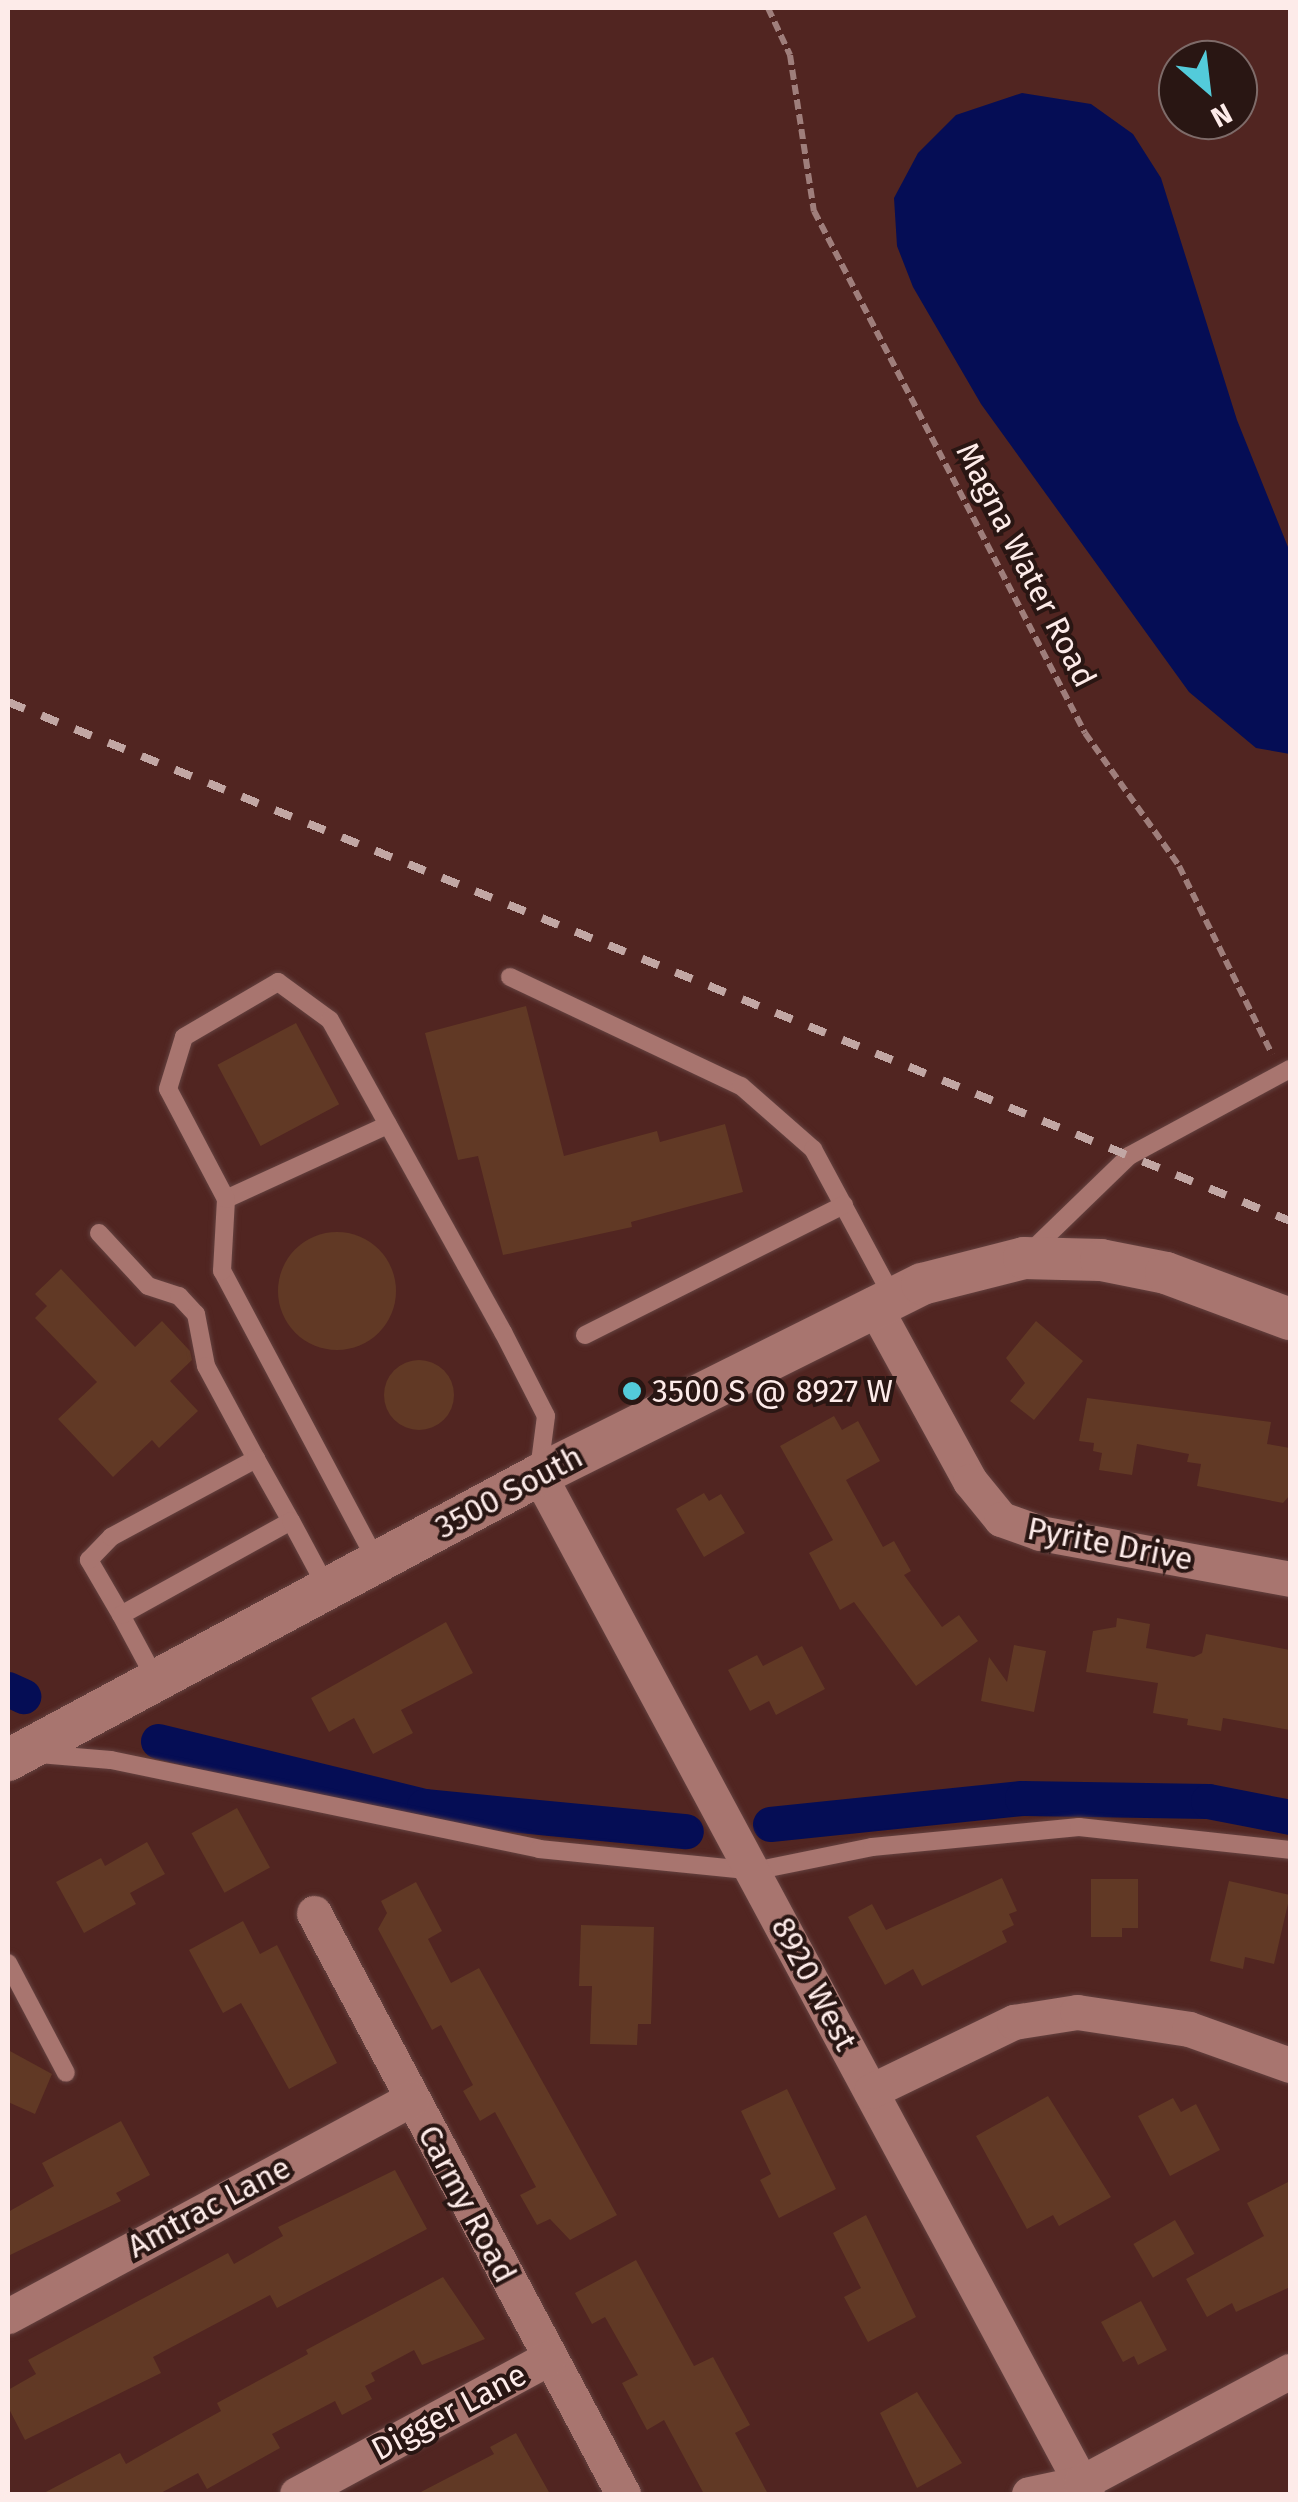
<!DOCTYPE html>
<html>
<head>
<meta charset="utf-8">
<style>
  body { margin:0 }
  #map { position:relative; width:1298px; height:2502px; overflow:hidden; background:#512521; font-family:"Fira Sans",sans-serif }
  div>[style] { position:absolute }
  .water>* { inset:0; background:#050d55 }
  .canal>* { height:35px; margin:-17.5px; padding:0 17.5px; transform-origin:17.5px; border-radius:17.5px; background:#050d55 }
  .building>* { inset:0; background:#613925; transform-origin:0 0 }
  .round { border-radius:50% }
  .path>* { height:6px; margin-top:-3px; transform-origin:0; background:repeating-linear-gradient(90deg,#9f7e7b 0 10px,transparent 0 15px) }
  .roads { filter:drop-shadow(0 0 2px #644240) drop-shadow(0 0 2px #644240) }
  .service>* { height:18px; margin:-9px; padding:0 9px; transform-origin:9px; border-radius:9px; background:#a8756f }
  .minor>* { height:35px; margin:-17.5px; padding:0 17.5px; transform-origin:17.5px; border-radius:17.5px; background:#a8756f }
  .tertiary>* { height:42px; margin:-21px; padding:0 21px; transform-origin:21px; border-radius:21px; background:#a8756f }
  .rail>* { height:8px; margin-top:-4px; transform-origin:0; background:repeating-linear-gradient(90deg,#c2a7a4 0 18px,transparent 0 36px) }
  .dots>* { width:28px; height:28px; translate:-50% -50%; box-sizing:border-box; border:5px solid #291613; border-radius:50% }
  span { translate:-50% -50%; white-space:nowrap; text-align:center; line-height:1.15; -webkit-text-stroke:8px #291613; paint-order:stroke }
  .street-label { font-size:32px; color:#fdebe9 }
  .poi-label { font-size:32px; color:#fdebe9 }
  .left { translate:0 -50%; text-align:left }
  .frame { position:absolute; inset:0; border:10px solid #fdebe9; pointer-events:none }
  .north { position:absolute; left:1158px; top:40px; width:100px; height:100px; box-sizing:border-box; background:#291613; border:2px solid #7e6b69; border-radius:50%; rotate:152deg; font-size:28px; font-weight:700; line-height:40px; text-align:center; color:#fdebe9 }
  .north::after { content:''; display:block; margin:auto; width:35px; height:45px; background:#53cbda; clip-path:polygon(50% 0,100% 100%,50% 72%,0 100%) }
</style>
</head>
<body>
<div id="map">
  <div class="water">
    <i style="clip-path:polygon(1022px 93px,1091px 104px,1133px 134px,1161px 178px,1237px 420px,1290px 552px,1290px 754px,1256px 748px,1189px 692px,981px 404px,913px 287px,897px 246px,894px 198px,918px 153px,956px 115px)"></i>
  </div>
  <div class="canal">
    <i style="left:8px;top:1689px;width:17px;rotate:25deg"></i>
    <i style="left:158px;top:1741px;width:274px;rotate:13.7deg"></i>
    <i style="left:424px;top:1806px;width:263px;rotate:5.5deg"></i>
    <i style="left:770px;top:1824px;width:253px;rotate:-5.9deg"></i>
    <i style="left:1022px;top:1798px;width:186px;rotate:0.9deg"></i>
    <i style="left:1208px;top:1801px;width:84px;rotate:11deg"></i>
  </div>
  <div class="building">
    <i style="clip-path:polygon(526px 1006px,564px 1156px,657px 1131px,660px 1142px,725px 1124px,743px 1192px,631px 1222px,632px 1227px,503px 1255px,478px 1156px,458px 1160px,425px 1033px)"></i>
    <i style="left:296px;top:1023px;width:92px;height:89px;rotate:62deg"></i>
    <i class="round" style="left:278px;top:1232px;width:118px;height:118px"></i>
    <i style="clip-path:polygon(61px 1269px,135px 1347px,162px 1321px,190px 1351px,192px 1360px,170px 1381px,198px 1411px,159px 1448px,152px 1440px,113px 1477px,58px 1419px,97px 1382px,35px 1318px,47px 1306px,35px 1294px)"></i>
    <i style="clip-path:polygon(1036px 1321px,1083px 1361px,1034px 1420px,1010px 1401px,1025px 1383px,1006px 1358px)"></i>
    <i class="round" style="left:384px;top:1360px;width:70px;height:70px"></i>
    <i style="clip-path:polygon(1087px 1398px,1271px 1422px,1267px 1444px,1290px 1448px,1290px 1495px,1283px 1503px,1197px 1486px,1201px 1464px,1187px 1462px,1189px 1454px,1137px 1444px,1132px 1475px,1099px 1470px,1102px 1453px,1093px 1451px,1094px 1443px,1079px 1441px)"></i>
    <i style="clip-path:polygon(834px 1416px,842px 1430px,858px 1421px,880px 1461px,846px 1480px,883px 1547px,894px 1541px,911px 1571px,904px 1575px,942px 1627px,959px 1615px,978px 1641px,916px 1686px,854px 1602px,840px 1610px,809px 1553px,833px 1540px,780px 1446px)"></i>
    <i style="clip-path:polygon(704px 1493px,709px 1501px,721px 1494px,745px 1533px,704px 1557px,676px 1509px)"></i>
    <i style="clip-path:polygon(1117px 1618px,1150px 1624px,1146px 1648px,1194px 1657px,1202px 1653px,1206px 1634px,1290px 1650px,1290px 1730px,1223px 1718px,1221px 1731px,1187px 1725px,1188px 1719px,1153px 1713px,1158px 1683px,1086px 1672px,1093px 1631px,1116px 1627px)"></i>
    <i style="clip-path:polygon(446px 1622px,473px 1673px,401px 1710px,413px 1733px,373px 1754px,354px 1718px,329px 1732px,311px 1698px)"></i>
    <i style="clip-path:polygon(1014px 1645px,1046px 1651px,1034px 1712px,981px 1701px,989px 1657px,1007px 1682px)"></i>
    <i style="clip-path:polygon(802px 1646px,825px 1689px,776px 1715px,769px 1701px,750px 1711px,728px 1670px,757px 1655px,763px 1666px)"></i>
    <i style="left:237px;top:1808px;width:68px;height:52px;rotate:61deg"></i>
    <i style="clip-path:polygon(147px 1842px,165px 1874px,130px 1893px,136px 1904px,84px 1933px,56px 1882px,101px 1858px,105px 1866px)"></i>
    <i style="clip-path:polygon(1002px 1878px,1017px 1911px,1009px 1914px,1014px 1925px,1002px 1931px,1007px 1942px,922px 1986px,913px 1969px,885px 1985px,848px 1917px,872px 1904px,886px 1930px)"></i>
    <i style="clip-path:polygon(1091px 1879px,1138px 1879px,1138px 1928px,1122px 1928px,1122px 1937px,1091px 1937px)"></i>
    <i style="clip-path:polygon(1229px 1881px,1290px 1895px,1274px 1964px,1245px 1957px,1243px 1969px,1210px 1961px)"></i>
    <i style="clip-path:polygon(416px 1882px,442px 1931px,428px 1939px,451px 1983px,479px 1968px,617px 2215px,570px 2240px,550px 2219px,537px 2225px,520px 2195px,536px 2187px,495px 2112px,480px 2121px,463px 2091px,473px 2085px,441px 2025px,432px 2030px,378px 1929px,387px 1913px,381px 1901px)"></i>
    <i style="clip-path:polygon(243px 1921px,260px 1954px,277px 1945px,337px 2063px,289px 2089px,241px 2003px,223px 2013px,189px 1950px)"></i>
    <i style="clip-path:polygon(581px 1925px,654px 1927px,651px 2024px,638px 2024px,637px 2045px,590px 2044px,592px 1986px,579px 1986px)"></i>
    <i style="clip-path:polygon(8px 2050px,52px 2074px,35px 2114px,8px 2102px)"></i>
    <i style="clip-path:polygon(787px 2089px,836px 2189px,779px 2218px,760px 2180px,771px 2174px,741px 2111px)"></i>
    <i style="clip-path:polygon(1048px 2096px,1111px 2197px,1059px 2226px,1053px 2215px,1027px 2229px,976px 2136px)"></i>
    <i style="clip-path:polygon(1173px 2098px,1181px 2112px,1196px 2104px,1220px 2150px,1170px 2176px,1138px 2116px)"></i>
    <i style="clip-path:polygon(121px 2121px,150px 2175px,116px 2193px,121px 2201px,8px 2256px,8px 2212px,54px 2186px,42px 2163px)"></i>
    <i style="clip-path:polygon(395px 2170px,427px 2229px,277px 2308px,270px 2295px,153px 2357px,161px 2373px,25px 2440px,8px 2407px,8px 2390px,36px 2374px,28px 2360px,228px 2253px,234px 2264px,283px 2236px,278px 2227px)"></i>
    <i style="clip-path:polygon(1290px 2181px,1290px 2287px,1236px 2312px,1232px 2303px,1207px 2317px,1186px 2279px,1264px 2236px,1247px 2203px)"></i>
    <i style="clip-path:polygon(866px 2215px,916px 2317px,868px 2342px,844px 2297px,861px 2288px,833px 2233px)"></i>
    <i style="left:1175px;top:2220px;width:39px;height:48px;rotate:60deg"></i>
    <i style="clip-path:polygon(636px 2260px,694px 2366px,713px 2357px,750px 2425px,735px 2433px,768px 2494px,704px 2494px,664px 2420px,647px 2430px,622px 2383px,638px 2375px,605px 2317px,592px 2324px,575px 2293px)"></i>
    <i style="clip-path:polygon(443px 2277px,485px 2339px,422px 2365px,414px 2350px,371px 2373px,375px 2381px,365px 2386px,372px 2399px,342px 2415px,335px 2401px,272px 2434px,280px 2448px,207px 2489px,198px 2473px,159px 2494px,42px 2494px,120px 2453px,126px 2464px,221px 2411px,217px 2403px,308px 2354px,306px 2350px)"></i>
    <i style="clip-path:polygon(1141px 2301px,1167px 2350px,1138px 2365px,1134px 2356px,1123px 2362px,1101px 2322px)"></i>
    <i style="clip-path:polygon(917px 2392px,962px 2463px,917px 2488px,880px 2413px)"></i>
    <i style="clip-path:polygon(516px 2433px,550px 2494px,417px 2494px,494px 2454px,490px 2447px)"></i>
  </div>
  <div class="path">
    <i style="left:768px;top:8px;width:52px;rotate:64.9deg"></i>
    <i style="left:790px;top:55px;width:158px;rotate:81.3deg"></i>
    <i style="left:814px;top:211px;width:588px;rotate:62.56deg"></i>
    <i style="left:1085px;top:733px;width:163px;rotate:54.7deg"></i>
    <i style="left:1179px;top:866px;width:210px;rotate:63.7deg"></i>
  </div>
  <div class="roads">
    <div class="service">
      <i style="left:510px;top:977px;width:255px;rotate:25.3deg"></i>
      <i style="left:741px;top:1086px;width:96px;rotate:41.2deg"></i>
      <i style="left:813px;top:1149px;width:167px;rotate:61.7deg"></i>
      <i style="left:226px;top:1199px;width:178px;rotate:-24.6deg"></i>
      <i style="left:99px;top:1233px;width:72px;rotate:47.2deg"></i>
      <i style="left:148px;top:1286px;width:33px;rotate:18deg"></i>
      <i style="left:179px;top:1296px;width:25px;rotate:47deg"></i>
      <i style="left:196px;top:1314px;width:53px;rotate:79.1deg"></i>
      <i style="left:206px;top:1366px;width:106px;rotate:61.7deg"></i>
      <i style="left:1028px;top:1254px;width:141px;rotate:-44.1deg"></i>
      <i style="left:1129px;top:1156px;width:183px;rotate:-28.4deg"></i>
      <i style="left:585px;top:1335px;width:290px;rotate:-26.7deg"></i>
      <i style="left:377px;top:1562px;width:330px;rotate:-118deg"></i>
      <i style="left:222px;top:1271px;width:72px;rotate:-86.8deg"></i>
      <i style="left:226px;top:1199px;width:124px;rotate:-117.8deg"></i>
      <i style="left:168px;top:1089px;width:54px;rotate:-72.9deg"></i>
      <i style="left:184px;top:1037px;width:109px;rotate:-30.3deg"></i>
      <i style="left:278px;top:982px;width:64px;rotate:36.2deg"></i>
      <i style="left:330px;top:1020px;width:357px;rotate:61deg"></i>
      <i style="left:503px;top:1332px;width:94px;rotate:62.9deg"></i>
      <i style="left:546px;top:1416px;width:54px;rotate:97.4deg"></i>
      <i style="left:121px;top:1615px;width:64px;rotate:-120.2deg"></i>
      <i style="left:89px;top:1560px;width:32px;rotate:-46deg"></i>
      <i style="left:111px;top:1537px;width:165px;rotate:-28.3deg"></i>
      <i style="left:256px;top:1459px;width:71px;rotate:60.6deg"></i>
      <i style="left:156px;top:1680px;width:74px;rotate:-118.3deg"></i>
      <i style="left:121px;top:1615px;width:194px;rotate:-28.9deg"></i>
      <i style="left:291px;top:1521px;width:76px;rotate:61.8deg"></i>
      <i style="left:39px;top:1754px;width:72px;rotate:4.8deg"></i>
      <i style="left:111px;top:1760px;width:437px;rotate:11.7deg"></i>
      <i style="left:539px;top:1849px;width:216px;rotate:5.8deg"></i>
      <i style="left:754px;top:1871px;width:120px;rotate:-11.5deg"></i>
      <i style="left:872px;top:1847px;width:208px;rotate:-5.5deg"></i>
      <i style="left:1079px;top:1827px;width:212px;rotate:6.2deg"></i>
      <i style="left:8px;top:1963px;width:124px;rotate:62.2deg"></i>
    </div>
    <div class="minor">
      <i style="left:873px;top:1304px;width:202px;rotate:61.3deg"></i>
      <i style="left:970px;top:1481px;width:49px;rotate:50.8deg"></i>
      <i style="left:1001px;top:1519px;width:41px;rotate:19.7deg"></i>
      <i style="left:1040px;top:1533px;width:254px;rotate:10.4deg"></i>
      <i style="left:539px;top:1475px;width:1157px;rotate:61.73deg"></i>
      <i style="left:314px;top:1913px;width:658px;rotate:61.99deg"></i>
      <i style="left:871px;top:2091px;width:159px;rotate:-25.8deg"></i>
      <i style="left:1014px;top:2022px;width:64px;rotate:-9deg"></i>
      <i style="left:1077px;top:2012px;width:113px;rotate:8.6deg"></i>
      <i style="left:1189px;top:2029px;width:107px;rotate:19.6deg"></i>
      <i style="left:8px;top:2316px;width:458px;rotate:-28.3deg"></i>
      <i style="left:297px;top:2494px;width:286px;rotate:-28.4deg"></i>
      <i style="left:1029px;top:2494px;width:53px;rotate:-11.9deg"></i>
      <i style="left:1081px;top:2483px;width:237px;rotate:-28.2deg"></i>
    </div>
    <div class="tertiary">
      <i style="left:8px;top:1760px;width:603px;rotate:-28.22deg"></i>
      <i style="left:539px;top:1475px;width:428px;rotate:-26.5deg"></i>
      <i style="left:922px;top:1284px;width:105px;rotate:-14.3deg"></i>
      <i style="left:1024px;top:1258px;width:77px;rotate:1.5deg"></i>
      <i style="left:1101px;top:1260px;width:66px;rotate:11.3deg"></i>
      <i style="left:1166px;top:1273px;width:132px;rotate:20.4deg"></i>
    </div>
  </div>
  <div class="rail">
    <i style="left:8px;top:702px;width:1383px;rotate:22.04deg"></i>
  </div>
  <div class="dots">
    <i style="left:632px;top:1391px;background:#53cbda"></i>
  </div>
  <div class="street-label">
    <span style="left:1026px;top:565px;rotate:63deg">Magna Water Road</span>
    <span style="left:509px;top:1492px;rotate:-28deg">3500 South</span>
    <span style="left:1110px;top:1544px;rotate:11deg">Pyrite Drive</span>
    <span style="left:814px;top:1984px;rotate:62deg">8920 West</span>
    <span style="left:467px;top:2204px;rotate:62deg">Carmy Road</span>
    <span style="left:209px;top:2207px;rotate:-28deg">Amtrac Lane</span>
    <span style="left:449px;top:2412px;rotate:-28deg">Digger Lane</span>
  </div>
  <div class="poi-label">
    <span class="left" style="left:652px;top:1391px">3500 S @ 8927 W</span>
  </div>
  <div class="frame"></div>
  <div class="north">N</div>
</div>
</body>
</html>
